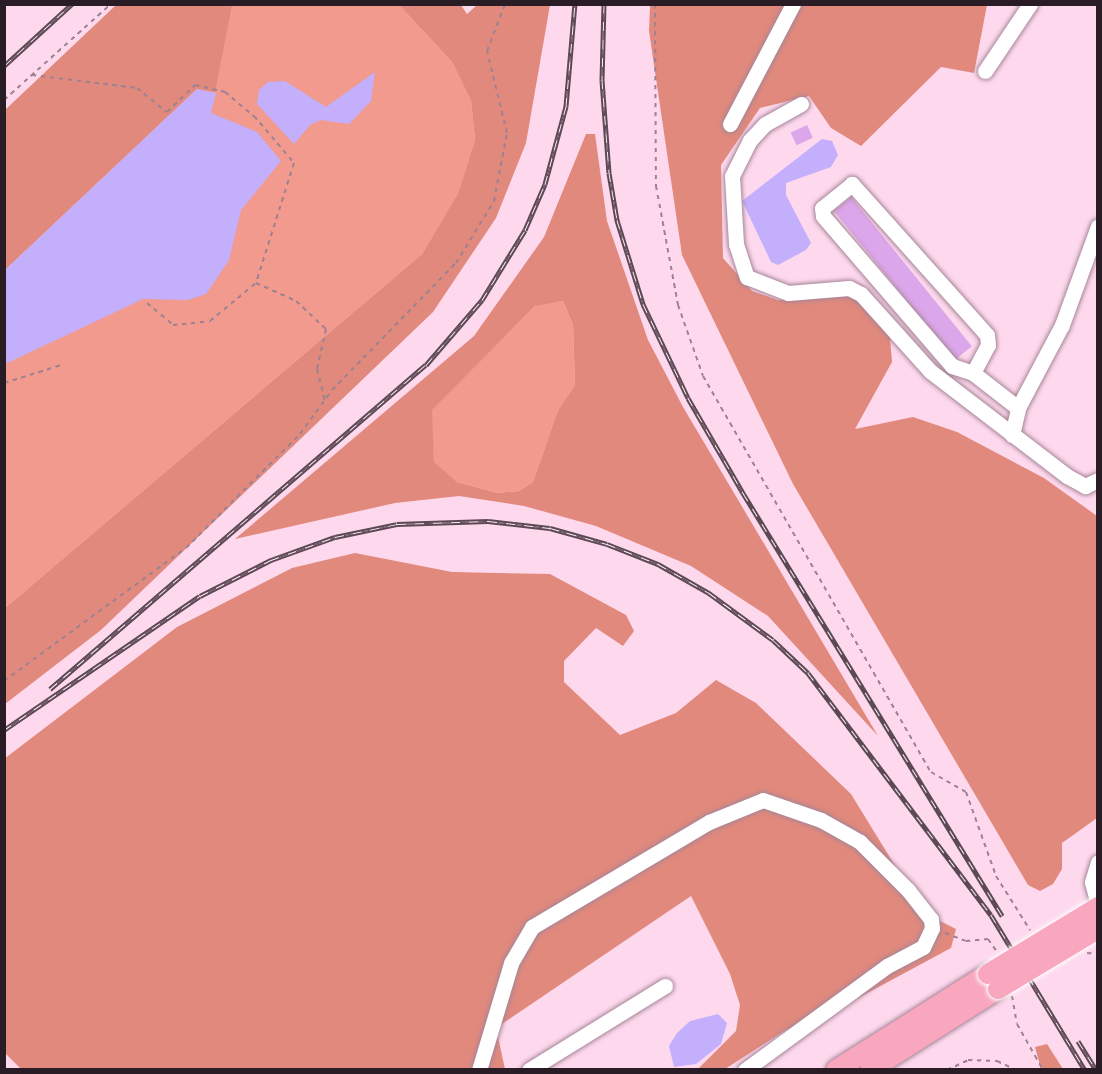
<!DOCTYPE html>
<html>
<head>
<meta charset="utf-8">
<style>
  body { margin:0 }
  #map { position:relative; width:1102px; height:1074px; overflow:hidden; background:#fed9ee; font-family:"PT Sans Narrow",sans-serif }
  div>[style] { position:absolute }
  .green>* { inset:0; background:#f19a8d }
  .forest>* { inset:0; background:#e1897c }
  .water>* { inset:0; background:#c4affd }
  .building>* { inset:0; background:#dca6ea; transform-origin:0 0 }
  .path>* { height:2px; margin-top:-1px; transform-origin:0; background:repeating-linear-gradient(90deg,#9c8291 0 4.5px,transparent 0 9px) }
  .roads { filter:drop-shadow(0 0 2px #a68598) drop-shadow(0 0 2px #a68598) }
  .minor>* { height:15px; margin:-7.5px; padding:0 7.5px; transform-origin:7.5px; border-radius:7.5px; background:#fff }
  .major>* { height:20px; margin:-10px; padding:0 10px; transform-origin:10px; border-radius:10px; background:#f9a7be }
  .rail>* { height:5px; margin-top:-2.5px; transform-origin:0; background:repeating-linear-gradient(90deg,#fdeef6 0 9px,#5c4954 0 18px); box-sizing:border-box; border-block:2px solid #5c4954 }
  .bridges { filter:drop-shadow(0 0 2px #fff) drop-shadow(0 0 2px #fff) }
  .major-bridge>* { height:20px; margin:-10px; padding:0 10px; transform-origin:10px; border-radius:10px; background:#f9a7be }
  span { translate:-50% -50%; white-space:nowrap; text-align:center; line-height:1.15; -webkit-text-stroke:6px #fdeef6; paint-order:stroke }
  .frame { position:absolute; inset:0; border:6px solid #291c24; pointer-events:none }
</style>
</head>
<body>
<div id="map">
  <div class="green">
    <i style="clip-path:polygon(232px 5px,399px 5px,452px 62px,471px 101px,475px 140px,458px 193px,422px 254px,5px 608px,5px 270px,197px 89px)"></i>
    <i style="clip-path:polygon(563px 301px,573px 325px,575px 385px,558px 410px,533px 482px,519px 491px,498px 493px,457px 482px,434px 463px,431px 410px,536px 305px)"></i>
  </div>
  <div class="forest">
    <i style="clip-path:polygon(116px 5px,232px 5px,215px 92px,197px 89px,5px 270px,5px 110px)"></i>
    <i style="clip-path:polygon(399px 5px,461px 5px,467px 14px,477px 5px,550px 5px,526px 143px,496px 218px,433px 312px,101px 630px,5px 704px,5px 608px,422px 254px,458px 193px,475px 140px,471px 101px,452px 62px)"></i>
    <i style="clip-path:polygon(650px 5px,987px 5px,974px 73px,941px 67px,861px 146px,831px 128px,809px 96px,760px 108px,721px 165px,723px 258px,752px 291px,778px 300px,853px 296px,888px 313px,892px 362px,855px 429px,913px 417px,957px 432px,1044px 478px,1097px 516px,1097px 818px,1062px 843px,1062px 869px,1053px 884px,1040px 891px,1028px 885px,793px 484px,682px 255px,649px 31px)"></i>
    <i style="clip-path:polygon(evenodd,586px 134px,595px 134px,607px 221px,648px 340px,683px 407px,878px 736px,768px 616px,691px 566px,596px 526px,524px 506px,459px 496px,395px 503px,235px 539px,474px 336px,544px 237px,586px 134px,563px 301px,573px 325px,575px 385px,558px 410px,533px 482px,519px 491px,498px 493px,457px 482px,434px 462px,432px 410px,535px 306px,563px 301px)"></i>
    <i style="clip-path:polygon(355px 553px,452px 572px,550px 574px,626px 615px,634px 631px,623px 646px,596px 628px,564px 661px,564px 682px,620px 735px,676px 713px,716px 680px,756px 703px,851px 794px,924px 913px,956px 929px,951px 948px,821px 1018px,786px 1030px,725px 1069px,698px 1069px,736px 1031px,740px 1005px,730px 974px,691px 896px,496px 1028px,505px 1069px,21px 1069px,5px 1053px,4px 759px,177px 627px,292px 568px)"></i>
    <i style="clip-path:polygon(1047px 1044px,1063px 1069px,1041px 1069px,1035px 1047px)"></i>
  </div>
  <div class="water">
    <i style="clip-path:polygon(375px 72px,371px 101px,349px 124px,321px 120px,310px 125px,294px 144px,257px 104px,259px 90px,268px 82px,285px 81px,326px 107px)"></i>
    <i style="clip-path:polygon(197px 89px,216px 93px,211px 113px,257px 132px,281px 161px,241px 210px,229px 260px,217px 278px,206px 294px,188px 300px,143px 299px,5px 364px,5px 270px)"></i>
    <i style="clip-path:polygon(822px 139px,832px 141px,838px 155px,831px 167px,786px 183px,786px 195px,811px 243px,806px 250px,778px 265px,771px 262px,742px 201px)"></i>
    <i style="clip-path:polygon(718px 1014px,727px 1023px,721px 1044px,696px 1064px,674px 1067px,669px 1046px,677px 1033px,690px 1021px)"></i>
  </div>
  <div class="building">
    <i style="left:807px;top:125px;width:14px;height:18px;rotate:65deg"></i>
    <i style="left:851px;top:197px;width:192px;height:22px;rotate:51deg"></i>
  </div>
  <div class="path">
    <i style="left:655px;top:4px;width:182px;rotate:89.7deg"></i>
    <i style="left:656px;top:186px;width:121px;rotate:79.5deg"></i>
    <i style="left:678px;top:305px;width:75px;rotate:70.6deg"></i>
    <i style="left:703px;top:376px;width:457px;rotate:60.1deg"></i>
    <i style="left:931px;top:772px;width:40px;rotate:29.7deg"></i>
    <i style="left:966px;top:792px;width:89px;rotate:70.3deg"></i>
    <i style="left:996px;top:876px;width:64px;rotate:57.8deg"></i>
    <i style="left:32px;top:75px;width:106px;rotate:7.1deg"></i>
    <i style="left:137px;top:88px;width:38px;rotate:39deg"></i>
    <i style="left:167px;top:112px;width:39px;rotate:-44deg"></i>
    <i style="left:195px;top:85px;width:31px;rotate:13deg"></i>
    <i style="left:225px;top:92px;width:38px;rotate:40deg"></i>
    <i style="left:254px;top:116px;width:62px;rotate:49.6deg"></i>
    <i style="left:294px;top:163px;width:126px;rotate:107.6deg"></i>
    <i style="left:256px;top:283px;width:44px;rotate:24.2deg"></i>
    <i style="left:296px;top:301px;width:41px;rotate:43deg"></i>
    <i style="left:326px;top:329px;width:41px;rotate:102.7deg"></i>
    <i style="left:317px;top:369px;width:32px;rotate:76deg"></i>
    <i style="left:4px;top:100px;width:144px;rotate:-41.9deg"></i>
    <i style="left:147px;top:303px;width:34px;rotate:40deg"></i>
    <i style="left:173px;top:325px;width:37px;rotate:-6deg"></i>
    <i style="left:210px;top:321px;width:60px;rotate:-39.6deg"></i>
    <i style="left:4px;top:383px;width:60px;rotate:-17.5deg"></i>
    <i style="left:4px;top:681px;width:225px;rotate:-36.2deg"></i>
    <i style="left:186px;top:548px;width:161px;rotate:-45deg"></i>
    <i style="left:300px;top:434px;width:54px;rotate:-54deg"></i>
    <i style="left:332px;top:390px;width:177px;rotate:-45.7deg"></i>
    <i style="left:456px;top:263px;width:73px;rotate:-58.5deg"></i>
    <i style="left:494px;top:201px;width:69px;rotate:-79.2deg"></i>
    <i style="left:507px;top:133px;width:84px;rotate:-103.7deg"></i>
    <i style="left:487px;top:51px;width:50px;rotate:-69deg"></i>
    <i style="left:945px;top:933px;width:22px;rotate:21deg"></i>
    <i style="left:966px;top:941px;width:22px;rotate:-5deg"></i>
    <i style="left:988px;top:939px;width:16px;rotate:55deg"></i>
    <i style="left:1087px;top:953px;width:11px;rotate:5deg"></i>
    <i style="left:1012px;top:996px;width:28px;rotate:80deg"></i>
    <i style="left:1017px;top:1024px;width:53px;rotate:60.5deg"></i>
    <i style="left:947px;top:1070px;width:23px;rotate:-25deg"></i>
    <i style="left:968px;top:1060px;width:29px;rotate:2deg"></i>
    <i style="left:997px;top:1061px;width:21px;rotate:25deg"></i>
  </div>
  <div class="roads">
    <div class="minor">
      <i style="left:985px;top:71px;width:81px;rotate:-56.1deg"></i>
      <i style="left:801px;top:104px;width:41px;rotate:150.9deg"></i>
      <i style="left:765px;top:124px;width:22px;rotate:133deg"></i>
      <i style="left:750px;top:140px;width:40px;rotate:116.6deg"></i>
      <i style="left:732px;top:176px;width:68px;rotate:86.6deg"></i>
      <i style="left:736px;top:244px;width:35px;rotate:72deg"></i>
      <i style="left:747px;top:277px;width:44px;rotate:21.3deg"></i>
      <i style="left:788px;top:293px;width:61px;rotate:-4.7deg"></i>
      <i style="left:849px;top:288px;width:13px;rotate:27deg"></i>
      <i style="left:861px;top:294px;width:103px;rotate:48.1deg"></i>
      <i style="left:930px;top:371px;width:173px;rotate:37.5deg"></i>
      <i style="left:1067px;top:476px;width:21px;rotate:29deg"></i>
      <i style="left:1085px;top:486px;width:14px;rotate:-25deg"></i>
      <i style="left:730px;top:124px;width:136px;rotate:-62.3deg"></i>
      <i style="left:973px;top:373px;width:32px;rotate:-62deg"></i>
      <i style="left:988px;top:345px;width:10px;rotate:-96deg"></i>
      <i style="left:987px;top:335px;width:203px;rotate:-131.8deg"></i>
      <i style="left:852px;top:184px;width:38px;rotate:141deg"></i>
      <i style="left:822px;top:208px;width:8px;rotate:83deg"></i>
      <i style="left:823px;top:216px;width:198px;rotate:49.3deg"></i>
      <i style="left:952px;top:366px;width:22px;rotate:18deg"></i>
      <i style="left:973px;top:373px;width:57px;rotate:37.9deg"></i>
      <i style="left:1012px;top:435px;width:28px;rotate:-77deg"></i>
      <i style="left:1018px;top:408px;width:94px;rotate:-62.1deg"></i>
      <i style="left:1062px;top:325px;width:105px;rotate:-70deg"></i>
      <i style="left:1098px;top:862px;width:21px;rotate:107deg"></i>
      <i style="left:1092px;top:882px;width:23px;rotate:75deg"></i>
      <i style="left:479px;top:1070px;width:112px;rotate:-73.3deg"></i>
      <i style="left:511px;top:963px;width:42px;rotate:-59.7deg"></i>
      <i style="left:532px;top:927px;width:206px;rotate:-30.7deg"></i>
      <i style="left:709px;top:822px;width:58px;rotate:-22.2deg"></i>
      <i style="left:763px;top:800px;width:61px;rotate:19deg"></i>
      <i style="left:821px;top:820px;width:45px;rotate:29.4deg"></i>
      <i style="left:860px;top:842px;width:68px;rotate:45deg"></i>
      <i style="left:908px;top:890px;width:37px;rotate:52deg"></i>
      <i style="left:931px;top:919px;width:9px;rotate:84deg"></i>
      <i style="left:932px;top:928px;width:21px;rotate:115deg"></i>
      <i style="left:923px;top:947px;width:41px;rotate:152.2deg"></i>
      <i style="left:887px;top:966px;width:176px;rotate:143.8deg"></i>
      <i style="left:529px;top:1070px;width:160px;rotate:-31.7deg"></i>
    </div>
    <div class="major">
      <i style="left:836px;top:1070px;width:180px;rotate:-32.3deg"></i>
      <i style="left:870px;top:1070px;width:151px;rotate:-32.3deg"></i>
    </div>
  </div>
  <div class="rail">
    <i style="left:604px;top:4px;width:76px;rotate:91.5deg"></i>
    <i style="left:602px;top:80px;width:93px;rotate:85.7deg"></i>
    <i style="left:609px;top:173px;width:48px;rotate:80.3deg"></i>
    <i style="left:617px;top:220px;width:88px;rotate:72.8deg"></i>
    <i style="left:643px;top:304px;width:104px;rotate:64.4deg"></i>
    <i style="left:688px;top:398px;width:110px;rotate:59.9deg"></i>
    <i style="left:743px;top:493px;width:496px;rotate:58.5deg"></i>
    <i style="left:4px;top:66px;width:92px;rotate:-42.4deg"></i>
    <i style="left:50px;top:689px;width:496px;rotate:-40.8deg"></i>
    <i style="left:426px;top:365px;width:86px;rotate:-49.3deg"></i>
    <i style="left:482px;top:300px;width:82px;rotate:-58.4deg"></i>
    <i style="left:525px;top:230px;width:50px;rotate:-66.5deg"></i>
    <i style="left:545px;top:184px;width:81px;rotate:-74.9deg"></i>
    <i style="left:566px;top:106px;width:102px;rotate:-85deg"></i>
    <i style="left:4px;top:730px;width:237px;rotate:-34.4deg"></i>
    <i style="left:200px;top:596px;width:80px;rotate:-26.9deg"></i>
    <i style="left:271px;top:560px;width:68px;rotate:-19.8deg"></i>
    <i style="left:335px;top:537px;width:63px;rotate:-11.8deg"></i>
    <i style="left:397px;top:524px;width:91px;rotate:-1.9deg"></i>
    <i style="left:488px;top:521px;width:62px;rotate:6.4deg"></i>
    <i style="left:550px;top:528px;width:59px;rotate:15.7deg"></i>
    <i style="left:607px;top:544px;width:55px;rotate:21.4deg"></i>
    <i style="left:658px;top:564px;width:59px;rotate:29.6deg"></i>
    <i style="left:709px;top:593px;width:79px;rotate:36.3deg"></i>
    <i style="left:773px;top:640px;width:48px;rotate:43.3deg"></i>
    <i style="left:808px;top:673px;width:303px;rotate:52.9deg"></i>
    <i style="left:991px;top:915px;width:181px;rotate:58.8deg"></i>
    <i style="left:1078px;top:1041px;width:34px;rotate:58deg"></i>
  </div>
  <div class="bridges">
    <div class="major-bridge">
      <i style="left:988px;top:974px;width:129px;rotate:-31.3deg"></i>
      <i style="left:998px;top:989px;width:117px;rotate:-31deg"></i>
    </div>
  </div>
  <div class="frame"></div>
</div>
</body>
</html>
